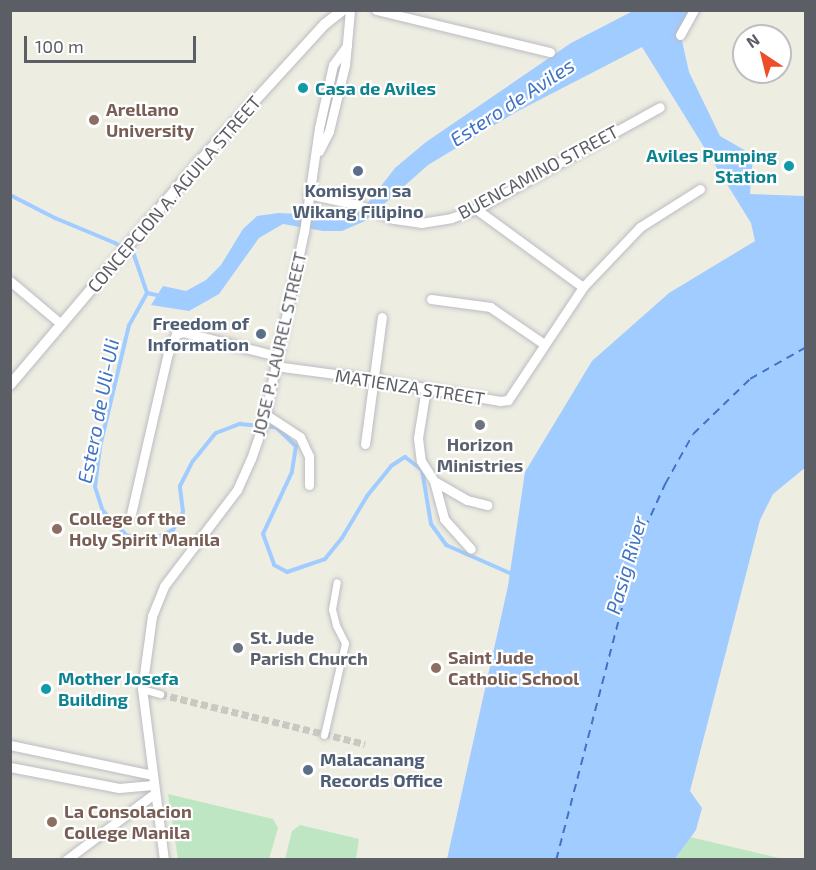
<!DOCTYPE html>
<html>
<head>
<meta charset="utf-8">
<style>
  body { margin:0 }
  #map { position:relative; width:816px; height:870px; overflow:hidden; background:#eeede2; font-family:"Exo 2",sans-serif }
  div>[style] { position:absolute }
  .green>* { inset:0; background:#bee6c2 }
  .water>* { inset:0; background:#a1ccff }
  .stream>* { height:4px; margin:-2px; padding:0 2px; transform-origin:2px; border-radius:2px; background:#a1ccff }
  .ferry>* { height:1.5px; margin-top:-0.75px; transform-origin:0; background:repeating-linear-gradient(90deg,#4073c6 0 8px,transparent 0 14px) }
  .pedestrian-tunnel>* { height:7px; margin-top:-3.5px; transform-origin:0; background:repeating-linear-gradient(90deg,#c9c9c2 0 7px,transparent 0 10.5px) }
  .roads { filter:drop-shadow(0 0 2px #babcc2) drop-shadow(0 0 2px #babcc2) }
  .pedestrian>* { height:7px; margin:-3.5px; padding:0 3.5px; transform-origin:3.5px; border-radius:3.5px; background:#fff }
  .minor>* { height:9px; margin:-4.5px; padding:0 4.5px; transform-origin:4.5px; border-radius:4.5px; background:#fff }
  .tertiary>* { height:10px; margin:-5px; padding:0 5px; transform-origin:5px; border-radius:5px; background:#fff }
  .dots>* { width:16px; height:16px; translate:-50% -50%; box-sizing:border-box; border:3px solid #fff; border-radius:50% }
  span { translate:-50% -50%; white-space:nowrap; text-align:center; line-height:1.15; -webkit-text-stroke:4.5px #fff; paint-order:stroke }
  .culture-label { font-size:18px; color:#0d838f; font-weight:700 }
  .left { translate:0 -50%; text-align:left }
  .right { translate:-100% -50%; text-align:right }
  .education-label { font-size:18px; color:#785e54; font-weight:700 }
  .street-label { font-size:18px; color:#5b5e64 }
  .service-label { font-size:18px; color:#4e5e75; font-weight:700 }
  .worship-label { font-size:18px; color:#5b616d; font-weight:700 }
  .water-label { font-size:20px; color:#4073c6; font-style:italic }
  .frame { position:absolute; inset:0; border:12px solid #5b5e64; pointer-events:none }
  .north { position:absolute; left:732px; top:24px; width:60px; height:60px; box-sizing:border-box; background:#fff; border:2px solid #bdbfc1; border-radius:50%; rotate:325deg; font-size:16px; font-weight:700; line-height:24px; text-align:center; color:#5b5e64 }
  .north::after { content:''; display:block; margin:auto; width:21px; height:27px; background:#ee4d29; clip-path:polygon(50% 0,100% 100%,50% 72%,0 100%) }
  .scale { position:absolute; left:24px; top:36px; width:172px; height:27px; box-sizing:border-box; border:3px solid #5b5e64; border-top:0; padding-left:8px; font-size:18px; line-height:21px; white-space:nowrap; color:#5b5e64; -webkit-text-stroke:4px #fff; paint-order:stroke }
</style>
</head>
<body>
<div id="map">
  <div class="green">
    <i style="clip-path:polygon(168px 794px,273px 819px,278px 828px,269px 859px,178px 859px)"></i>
    <i style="clip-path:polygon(300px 825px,359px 839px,356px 859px,285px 859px,292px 831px)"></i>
    <i style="clip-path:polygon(690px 837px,783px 859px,675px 860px)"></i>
  </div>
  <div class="water">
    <i style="clip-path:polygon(633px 11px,694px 11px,681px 36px,689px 72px,720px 136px,753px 155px,750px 194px,805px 196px,806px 467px,773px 494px,760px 520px,690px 791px,702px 808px,696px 830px,675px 859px,447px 859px,508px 586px,525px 472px,592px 361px,669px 293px,755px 241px,751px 223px,642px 47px,518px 111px,428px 165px,365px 221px,342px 231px,323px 231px,283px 224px,259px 238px,219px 294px,189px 311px,151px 305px,163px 286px,186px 291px,206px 280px,221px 265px,243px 229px,257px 216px,279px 213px,335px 216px,367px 204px,395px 168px,426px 142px,571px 43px)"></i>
  </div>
  <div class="stream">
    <i style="left:10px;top:195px;width:51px;rotate:27.1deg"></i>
    <i style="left:55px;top:218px;width:65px;rotate:22.6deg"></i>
    <i style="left:115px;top:243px;width:22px;rotate:32deg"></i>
    <i style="left:134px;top:255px;width:40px;rotate:71.1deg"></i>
    <i style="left:147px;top:293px;width:37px;rotate:119deg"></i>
    <i style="left:129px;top:325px;width:125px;rotate:103.4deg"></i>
    <i style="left:100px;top:447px;width:40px;rotate:97.1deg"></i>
    <i style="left:95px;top:487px;width:25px;rotate:72deg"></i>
    <i style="left:103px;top:511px;width:33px;rotate:46deg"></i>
    <i style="left:126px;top:535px;width:24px;rotate:15deg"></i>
    <i style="left:149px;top:541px;width:26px;rotate:-25deg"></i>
    <i style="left:173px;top:530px;width:21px;rotate:-61deg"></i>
    <i style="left:183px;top:512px;width:26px;rotate:-97deg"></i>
    <i style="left:180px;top:486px;width:28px;rotate:-63deg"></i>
    <i style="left:193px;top:461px;width:36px;rotate:-51deg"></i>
    <i style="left:216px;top:433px;width:26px;rotate:-21deg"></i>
    <i style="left:240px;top:424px;width:36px;rotate:5deg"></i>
    <i style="left:276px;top:427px;width:28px;rotate:44deg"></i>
    <i style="left:296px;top:446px;width:26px;rotate:99deg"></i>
    <i style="left:292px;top:472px;width:68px;rotate:115.1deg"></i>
    <i style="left:263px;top:534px;width:33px;rotate:70deg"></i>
    <i style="left:274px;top:565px;width:15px;rotate:28deg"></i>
    <i style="left:287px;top:572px;width:40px;rotate:-18.9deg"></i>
    <i style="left:325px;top:559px;width:27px;rotate:-51deg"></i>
    <i style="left:342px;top:538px;width:49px;rotate:-59.2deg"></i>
    <i style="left:367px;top:496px;width:38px;rotate:-51deg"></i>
    <i style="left:391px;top:466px;width:17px;rotate:-33deg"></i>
    <i style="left:405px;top:457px;width:21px;rotate:37deg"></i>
    <i style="left:422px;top:470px;width:55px;rotate:80.5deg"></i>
    <i style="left:431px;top:524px;width:26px;rotate:54deg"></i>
    <i style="left:446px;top:545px;width:72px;rotate:23.7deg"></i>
    <i style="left:147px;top:293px;width:14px;rotate:12deg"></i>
  </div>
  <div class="ferry">
    <i style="left:556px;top:860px;width:330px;rotate:-75.4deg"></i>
    <i style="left:639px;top:541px;width:63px;rotate:-65.5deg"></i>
    <i style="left:665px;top:484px;width:57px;rotate:-60.8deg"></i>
    <i style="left:693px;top:434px;width:79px;rotate:-44deg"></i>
    <i style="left:750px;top:379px;width:64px;rotate:-29.7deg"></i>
  </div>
  <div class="pedestrian-tunnel">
    <i style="left:160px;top:694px;width:211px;rotate:13.7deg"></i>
  </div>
  <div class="roads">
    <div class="pedestrian">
      <i style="left:142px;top:689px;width:19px;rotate:16deg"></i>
      <i style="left:324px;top:735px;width:94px;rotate:-77.1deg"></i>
      <i style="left:345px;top:643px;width:20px;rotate:-117deg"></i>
      <i style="left:336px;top:625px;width:16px;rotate:-104deg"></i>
      <i style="left:332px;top:609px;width:27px;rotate:-80deg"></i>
    </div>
    <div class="minor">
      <i style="left:376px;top:10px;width:179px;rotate:13.6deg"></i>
      <i style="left:680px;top:35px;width:29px;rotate:-61deg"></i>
      <i style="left:319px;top:151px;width:22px;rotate:-63deg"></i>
      <i style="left:329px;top:131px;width:68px;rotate:-76.4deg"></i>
      <i style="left:345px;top:65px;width:55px;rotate:-84.8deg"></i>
      <i style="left:308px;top:194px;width:51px;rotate:12.4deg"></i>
      <i style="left:358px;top:205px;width:39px;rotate:21deg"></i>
      <i style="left:394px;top:219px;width:27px;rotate:8deg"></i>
      <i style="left:421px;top:223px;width:30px;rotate:-9deg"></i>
      <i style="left:451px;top:218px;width:27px;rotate:-20deg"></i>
      <i style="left:476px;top:209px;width:210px;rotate:-29deg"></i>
      <i style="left:476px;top:209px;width:132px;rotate:36.1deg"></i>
      <i style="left:10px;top:281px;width:67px;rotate:40.1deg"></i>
      <i style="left:431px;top:299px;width:60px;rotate:7.7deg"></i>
      <i style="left:490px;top:307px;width:65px;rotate:34.4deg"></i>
      <i style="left:275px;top:366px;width:99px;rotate:7.6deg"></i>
      <i style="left:373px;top:379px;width:129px;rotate:9.8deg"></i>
      <i style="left:500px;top:401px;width:8px;rotate:-7deg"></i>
      <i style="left:508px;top:400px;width:136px;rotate:-56.4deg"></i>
      <i style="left:583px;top:287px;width:83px;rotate:-46.5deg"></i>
      <i style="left:640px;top:227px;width:71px;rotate:-32.3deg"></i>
      <i style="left:426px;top:388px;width:51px;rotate:99.1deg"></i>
      <i style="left:418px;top:438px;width:23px;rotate:83deg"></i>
      <i style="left:421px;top:461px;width:24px;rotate:57deg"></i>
      <i style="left:434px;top:481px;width:39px;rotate:75deg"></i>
      <i style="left:444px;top:519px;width:40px;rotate:48deg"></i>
      <i style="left:265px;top:414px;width:42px;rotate:33.3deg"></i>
      <i style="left:300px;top:437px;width:21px;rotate:65deg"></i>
      <i style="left:309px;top:456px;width:29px;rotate:90deg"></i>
      <i style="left:365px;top:444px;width:128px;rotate:-82.4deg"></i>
      <i style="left:434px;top:481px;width:38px;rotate:30deg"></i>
      <i style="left:467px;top:500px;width:21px;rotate:14deg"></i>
      <i style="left:131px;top:514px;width:165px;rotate:-77.1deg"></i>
      <i style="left:168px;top:353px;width:21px;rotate:-67deg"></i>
      <i style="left:176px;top:334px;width:7px;rotate:-16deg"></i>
      <i style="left:183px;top:332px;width:97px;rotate:14.3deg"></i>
      <i style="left:10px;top:745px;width:145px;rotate:11.9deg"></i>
      <i style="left:10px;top:767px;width:111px;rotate:10.9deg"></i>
      <i style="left:119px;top:788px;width:34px;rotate:-5deg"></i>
      <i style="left:66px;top:860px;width:110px;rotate:-36.9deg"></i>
      <i style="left:164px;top:860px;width:172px;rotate:-97.3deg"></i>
      <i style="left:142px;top:689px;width:74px;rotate:-82.2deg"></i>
      <i style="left:152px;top:616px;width:32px;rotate:-68deg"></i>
      <i style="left:164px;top:586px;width:121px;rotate:-52.8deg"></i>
      <i style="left:237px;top:490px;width:34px;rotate:-66deg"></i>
      <i style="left:251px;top:459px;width:40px;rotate:-71.1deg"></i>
      <i style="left:264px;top:421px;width:193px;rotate:-78.1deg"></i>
      <i style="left:304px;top:232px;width:105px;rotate:-81.8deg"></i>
      <i style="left:319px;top:128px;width:65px;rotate:-77.5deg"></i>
      <i style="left:333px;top:65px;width:24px;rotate:-54deg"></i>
    </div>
    <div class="tertiary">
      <i style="left:10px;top:385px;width:291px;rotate:-49.7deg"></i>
      <i style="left:198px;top:163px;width:188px;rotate:-47.6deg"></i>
      <i style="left:325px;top:24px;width:23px;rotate:-38deg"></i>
    </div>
  </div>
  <div class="dots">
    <i style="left:303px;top:88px;background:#0f9aa8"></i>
    <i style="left:94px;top:120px;background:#8d6e63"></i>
    <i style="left:789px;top:166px;background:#0f9aa8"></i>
    <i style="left:358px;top:171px;background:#5c6f8a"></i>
    <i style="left:261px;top:334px;background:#5c6f8a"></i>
    <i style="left:480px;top:425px;background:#6b7280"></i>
    <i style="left:57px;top:529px;background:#8d6e63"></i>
    <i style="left:238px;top:648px;background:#6b7280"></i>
    <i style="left:436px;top:668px;background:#8d6e63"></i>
    <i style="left:46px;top:689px;background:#0f9aa8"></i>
    <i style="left:308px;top:770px;background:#5c6f8a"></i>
    <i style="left:52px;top:822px;background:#8d6e63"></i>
  </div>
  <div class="culture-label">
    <span class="left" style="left:315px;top:88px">Casa de Aviles</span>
    <span class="right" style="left:777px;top:166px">Aviles Pumping<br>Station</span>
    <span class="left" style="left:58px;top:689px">Mother Josefa<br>Building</span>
  </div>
  <div class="education-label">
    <span class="left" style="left:106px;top:120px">Arellano<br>University</span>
    <span class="left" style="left:69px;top:529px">College of the<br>Holy Spirit Manila</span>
    <span class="left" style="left:448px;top:668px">Saint Jude<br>Catholic School</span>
    <span class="left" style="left:64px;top:822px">La Consolacion<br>College Manila</span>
  </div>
  <div class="street-label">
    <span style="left:538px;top:172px;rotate:-28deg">BUENCAMINO STREET</span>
    <span style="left:174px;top:194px;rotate:-49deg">CONCEPCION A. AGUILA STREET</span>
    <span style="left:279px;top:344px;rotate:-77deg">JOSE P. LAUREL STREET</span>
    <span style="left:410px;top:387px;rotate:9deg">MATIENZA STREET</span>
  </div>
  <div class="service-label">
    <span style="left:358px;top:201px">Komisyon sa<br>Wikang Filipino</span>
    <span class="right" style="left:249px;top:334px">Freedom of<br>Information</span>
    <span class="left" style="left:320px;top:770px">Malacanang<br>Records Office</span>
  </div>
  <div class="worship-label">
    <span style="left:480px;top:455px">Horizon<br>Ministries</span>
    <span class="left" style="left:250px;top:648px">St. Jude<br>Parish Church</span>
  </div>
  <div class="water-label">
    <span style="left:512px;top:102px;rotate:-33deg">Estero de Aviles</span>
    <span style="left:98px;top:411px;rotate:-79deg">Estero de Uli-Uli</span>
    <span style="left:626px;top:565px;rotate:-74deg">Pasig River</span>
  </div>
  <div class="frame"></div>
  <div class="north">N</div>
  <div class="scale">100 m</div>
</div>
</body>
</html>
